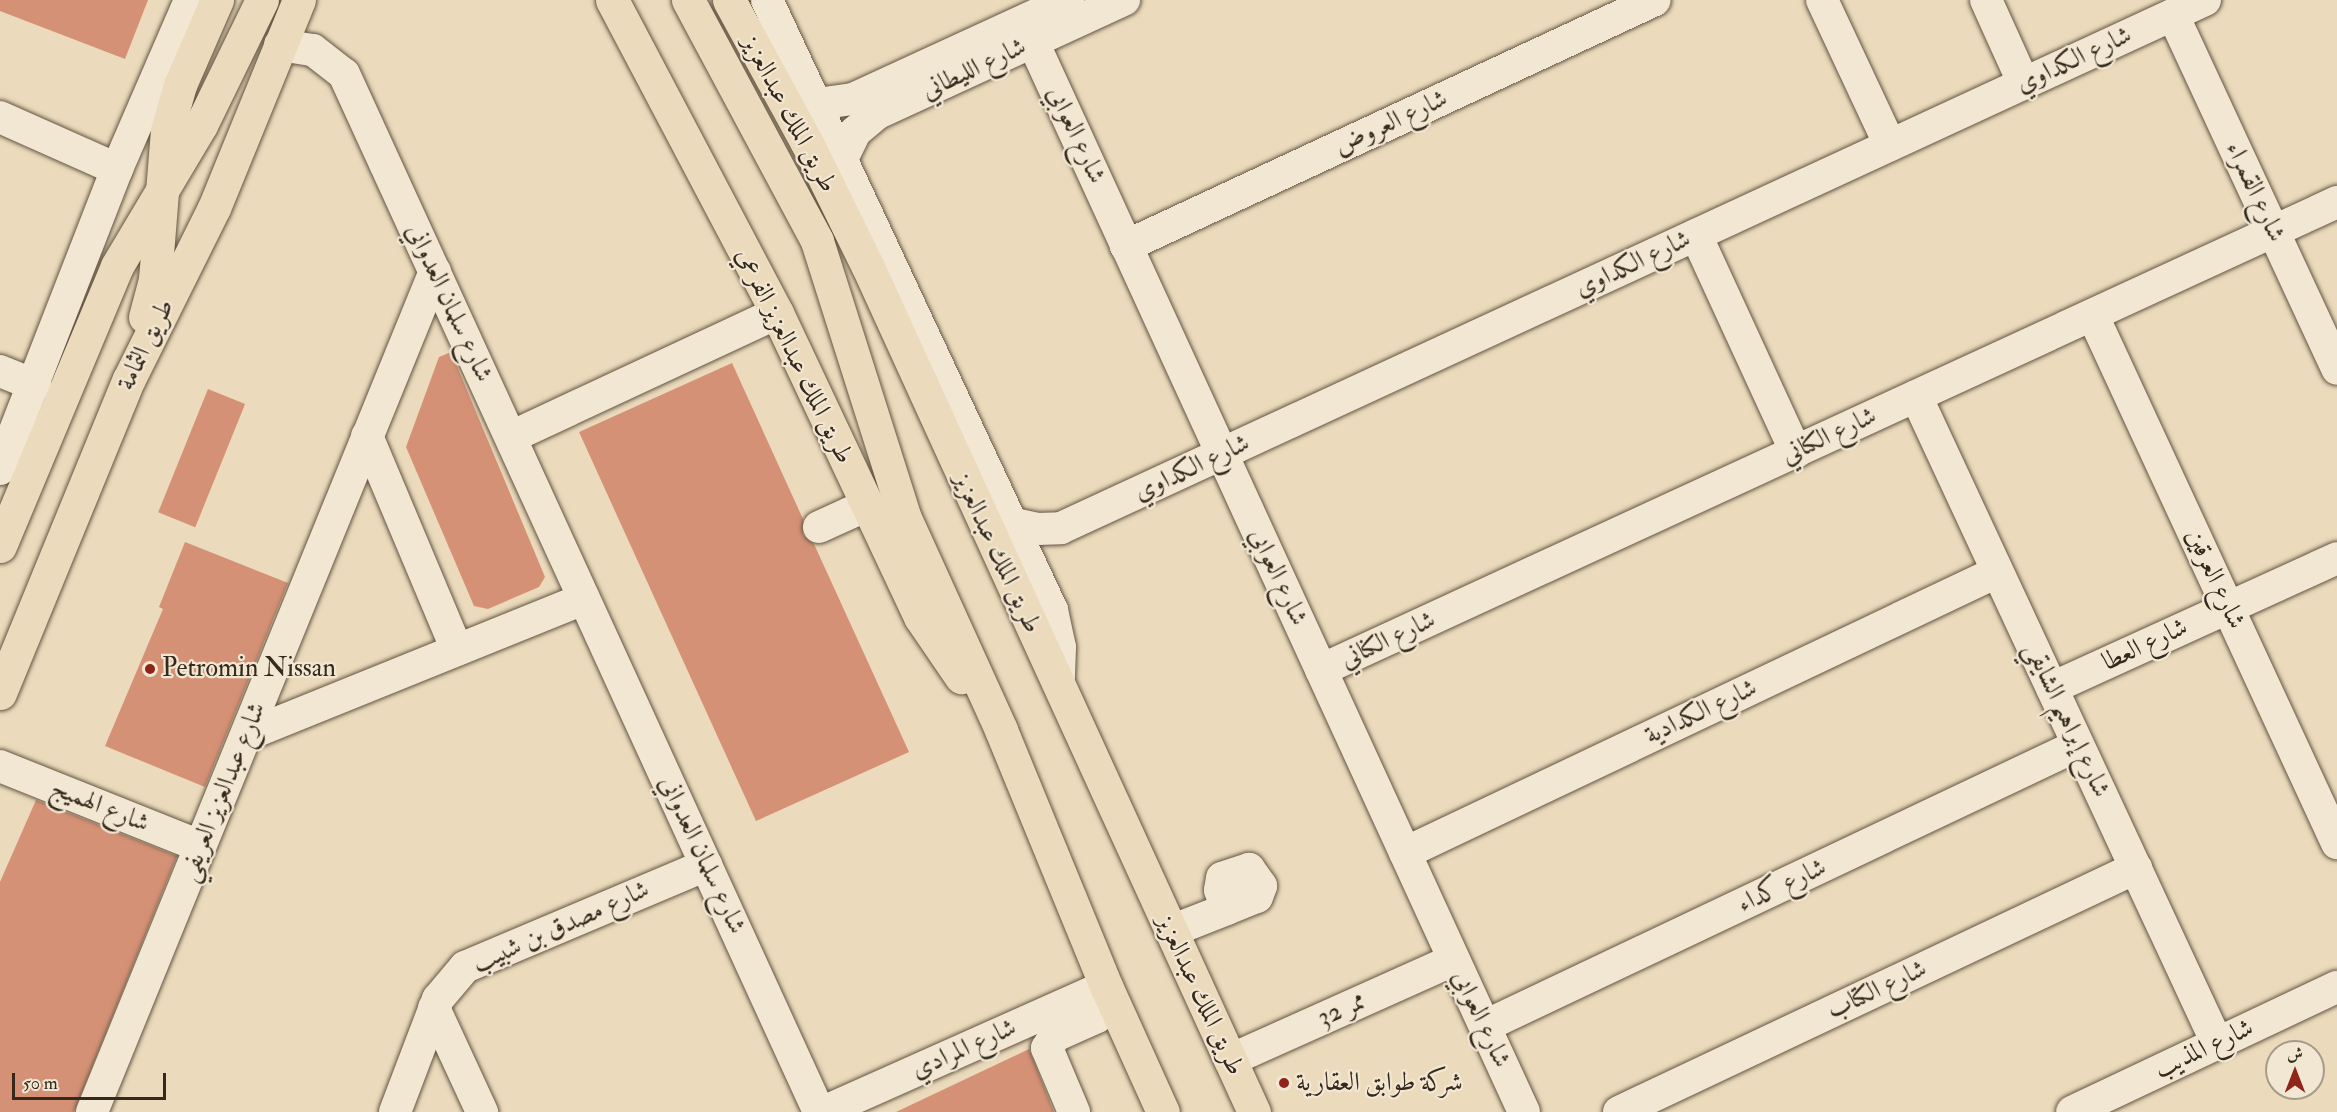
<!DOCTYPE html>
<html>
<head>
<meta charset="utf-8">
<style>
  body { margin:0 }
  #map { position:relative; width:2337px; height:1112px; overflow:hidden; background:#ebdabb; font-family:"IM FELL Double Pica",Amiri,serif }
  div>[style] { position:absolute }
  .building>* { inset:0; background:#d59175; transform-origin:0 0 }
  .roads { filter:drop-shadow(0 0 2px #625543) drop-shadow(0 0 2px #625543) }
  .minor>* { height:32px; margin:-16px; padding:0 16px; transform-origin:16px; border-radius:16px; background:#f2e7d3 }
  .major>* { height:33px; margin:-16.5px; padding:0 16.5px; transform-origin:16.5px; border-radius:16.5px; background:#ebdabb }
  .dots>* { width:16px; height:16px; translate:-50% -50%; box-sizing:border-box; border:3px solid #f2e7d3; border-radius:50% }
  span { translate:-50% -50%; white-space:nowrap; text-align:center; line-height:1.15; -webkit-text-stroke:4.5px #f2e7d3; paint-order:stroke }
  .street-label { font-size:26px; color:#34291b }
  .poi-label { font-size:26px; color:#34291b }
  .left { translate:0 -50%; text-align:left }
  .north { position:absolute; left:2265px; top:1040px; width:60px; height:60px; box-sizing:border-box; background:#f2e7d3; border:2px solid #a69b89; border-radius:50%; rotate:0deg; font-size:16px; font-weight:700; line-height:24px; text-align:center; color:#34291b }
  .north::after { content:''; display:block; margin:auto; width:21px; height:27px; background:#8f2418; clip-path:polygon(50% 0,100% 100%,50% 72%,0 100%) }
  .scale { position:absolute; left:12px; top:1073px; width:154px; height:27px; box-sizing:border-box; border:3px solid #34291b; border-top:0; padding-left:8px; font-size:18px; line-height:21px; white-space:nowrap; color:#34291b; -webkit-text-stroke:4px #f2e7d3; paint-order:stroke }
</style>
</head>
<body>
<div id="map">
  <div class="building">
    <i style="clip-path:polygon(0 0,148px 0,125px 59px,0 11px)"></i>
    <i style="clip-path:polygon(451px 352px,545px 577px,539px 587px,488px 609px,474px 606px,406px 447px,439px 357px)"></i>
    <i style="clip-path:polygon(732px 363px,803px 519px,803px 535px,814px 544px,909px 752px,756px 821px,579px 432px)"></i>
    <i style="left:208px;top:389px;width:40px;height:133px;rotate:22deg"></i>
    <i style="clip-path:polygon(185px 542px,288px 583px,205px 787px,105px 746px,163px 609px,159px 607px)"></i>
    <i style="clip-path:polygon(36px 800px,177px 856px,74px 1112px,0 1112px,0 882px)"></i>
    <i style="clip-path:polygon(1029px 1049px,1054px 1112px,896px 1112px)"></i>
  </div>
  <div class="roads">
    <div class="minor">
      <i style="left:767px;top:0;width:673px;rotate:64.96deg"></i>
      <i style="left:1052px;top:610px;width:38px;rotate:78deg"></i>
      <i style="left:1060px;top:647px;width:37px;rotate:92deg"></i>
      <i style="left:1822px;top:0;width:160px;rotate:64.9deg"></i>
      <i style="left:1986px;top:0;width:92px;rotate:65.7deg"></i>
      <i style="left:2173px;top:15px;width:390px;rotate:65.1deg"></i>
      <i style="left:1033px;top:42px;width:1177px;rotate:65.35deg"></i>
      <i style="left:280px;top:45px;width:33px;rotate:9deg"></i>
      <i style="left:313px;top:50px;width:39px;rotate:38deg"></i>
      <i style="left:344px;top:74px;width:1142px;rotate:65.41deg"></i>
      <i style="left:817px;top:104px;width:36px;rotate:-8deg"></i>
      <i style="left:853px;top:99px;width:237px;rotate:-24.7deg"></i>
      <i style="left:0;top:117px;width:128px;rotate:24deg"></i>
      <i style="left:842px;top:159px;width:30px;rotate:-64deg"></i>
      <i style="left:855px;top:132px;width:30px;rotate:-40deg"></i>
      <i style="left:878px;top:113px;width:271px;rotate:-24.7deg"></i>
      <i style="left:1696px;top:235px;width:239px;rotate:65.3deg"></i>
      <i style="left:1126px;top:246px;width:583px;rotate:-24.94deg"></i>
      <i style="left:2093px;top:316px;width:581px;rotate:65.16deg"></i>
      <i style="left:0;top:371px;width:38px;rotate:22deg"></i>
      <i style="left:1916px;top:396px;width:714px;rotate:65.05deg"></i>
      <i style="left:367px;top:436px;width:232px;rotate:67.2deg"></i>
      <i style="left:511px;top:437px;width:293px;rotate:-25deg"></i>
      <i style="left:0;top:469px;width:322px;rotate:-68.7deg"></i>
      <i style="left:117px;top:169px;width:184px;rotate:-66.6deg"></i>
      <i style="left:1014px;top:524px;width:24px;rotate:12deg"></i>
      <i style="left:1037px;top:529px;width:24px;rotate:-2deg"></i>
      <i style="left:1061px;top:528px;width:1260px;rotate:-24.78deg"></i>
      <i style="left:819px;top:527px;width:51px;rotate:-24.5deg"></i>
      <i style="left:1321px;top:670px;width:1119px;rotate:-24.73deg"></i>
      <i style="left:2052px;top:688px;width:313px;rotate:-24.5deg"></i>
      <i style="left:247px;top:735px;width:363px;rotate:-22deg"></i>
      <i style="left:0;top:766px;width:215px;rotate:21.8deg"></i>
      <i style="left:1405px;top:853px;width:655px;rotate:-25.39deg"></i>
      <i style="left:1171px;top:931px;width:60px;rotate:-21.4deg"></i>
      <i style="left:1227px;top:909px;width:32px;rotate:-22deg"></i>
      <i style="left:1257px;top:897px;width:12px;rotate:-70deg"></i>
      <i style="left:1261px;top:886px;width:21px;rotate:-125deg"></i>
      <i style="left:1249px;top:869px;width:28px;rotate:162deg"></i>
      <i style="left:1222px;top:878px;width:12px;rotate:99deg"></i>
      <i style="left:1220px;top:890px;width:20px;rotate:70deg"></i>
      <i style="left:434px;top:1008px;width:115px;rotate:65.2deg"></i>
      <i style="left:1485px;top:1026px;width:656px;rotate:-25.35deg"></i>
      <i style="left:1230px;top:1060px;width:245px;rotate:-24.1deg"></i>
      <i style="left:92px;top:1112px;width:908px;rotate:-67.81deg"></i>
      <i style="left:395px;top:1112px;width:121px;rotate:-69.2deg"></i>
      <i style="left:438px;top:999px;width:42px;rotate:-49.8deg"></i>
      <i style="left:465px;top:967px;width:262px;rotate:-22.9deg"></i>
      <i style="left:823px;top:1112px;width:310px;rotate:-24deg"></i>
      <i style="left:1074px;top:1112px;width:69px;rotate:-112.9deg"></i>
      <i style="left:1047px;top:1048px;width:14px;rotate:-56deg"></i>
      <i style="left:1055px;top:1036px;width:46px;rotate:-24.3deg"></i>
      <i style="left:1097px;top:1017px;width:27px;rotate:-63deg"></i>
      <i style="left:1619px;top:1112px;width:572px;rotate:-25.27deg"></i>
      <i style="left:2072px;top:1112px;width:293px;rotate:-25.3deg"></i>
    </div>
    <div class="major">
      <i style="left:612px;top:0;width:354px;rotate:62.2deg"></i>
      <i style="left:777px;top:313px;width:336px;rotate:64.8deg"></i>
      <i style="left:920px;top:617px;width:73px;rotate:55.7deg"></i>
      <i style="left:688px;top:0;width:273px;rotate:61.8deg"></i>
      <i style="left:817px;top:241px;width:291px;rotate:72.4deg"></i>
      <i style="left:905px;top:518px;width:233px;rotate:65.6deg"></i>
      <i style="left:1001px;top:730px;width:277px;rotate:67.7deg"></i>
      <i style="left:1106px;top:986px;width:138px;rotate:65.7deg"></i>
      <i style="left:729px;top:0;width:161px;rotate:61.4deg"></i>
      <i style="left:806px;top:141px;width:140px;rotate:63.8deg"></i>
      <i style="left:868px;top:267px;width:929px;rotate:65.45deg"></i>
      <i style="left:145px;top:317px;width:39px;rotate:-75deg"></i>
      <i style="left:155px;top:279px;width:148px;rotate:-85.4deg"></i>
      <i style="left:167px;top:131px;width:48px;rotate:-74.2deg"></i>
      <i style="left:180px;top:85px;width:93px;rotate:-66.5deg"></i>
      <i style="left:0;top:546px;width:303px;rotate:-67.3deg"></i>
      <i style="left:117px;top:266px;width:164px;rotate:-59.2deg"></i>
      <i style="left:201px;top:125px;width:139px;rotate:-64deg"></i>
      <i style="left:0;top:693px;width:339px;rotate:-67.7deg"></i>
      <i style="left:129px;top:379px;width:191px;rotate:-63.6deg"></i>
      <i style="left:214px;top:208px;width:225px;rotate:-67.8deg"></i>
    </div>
  </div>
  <div class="dots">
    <i style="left:150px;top:669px;background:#8f2418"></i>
    <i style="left:1284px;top:1083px;background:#8f2418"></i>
  </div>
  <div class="street-label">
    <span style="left:2074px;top:60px;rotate:-25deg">شارع الكداوي</span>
    <span style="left:974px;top:69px;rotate:-25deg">شارع الليطاني</span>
    <span style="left:789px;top:114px;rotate:62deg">طريق الملك عبدالعزيز</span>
    <span style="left:1391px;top:123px;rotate:-25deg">شارع العروض</span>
    <span style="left:1076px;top:135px;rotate:65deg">شارع العوابي</span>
    <span style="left:2255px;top:192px;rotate:65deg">شارع القمراء</span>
    <span style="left:1633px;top:264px;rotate:-25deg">شارع الكداوي</span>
    <span style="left:449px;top:303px;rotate:65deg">شارع سلمان العدواني</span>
    <span style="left:146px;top:345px;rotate:-64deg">طريق الثمامة</span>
    <span style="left:794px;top:356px;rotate:64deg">طريق الملك عبدالعزيز الفرعي</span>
    <span style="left:1829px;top:436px;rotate:-25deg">شارع الكناني</span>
    <span style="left:1192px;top:468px;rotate:-25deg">شارع الكداوي</span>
    <span style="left:997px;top:553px;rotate:65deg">طريق الملك عبدالعزيز</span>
    <span style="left:1278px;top:577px;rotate:65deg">شارع العوابي</span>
    <span style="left:2215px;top:579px;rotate:65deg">شارع العرقين</span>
    <span style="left:1388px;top:640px;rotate:-25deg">شارع الكناني</span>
    <span style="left:2145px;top:645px;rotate:-25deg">شارع العطا</span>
    <span style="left:1701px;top:712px;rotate:-25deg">شارع الكدادية</span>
    <span style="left:2067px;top:720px;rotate:65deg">شارع إبراهيم الشايقي</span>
    <span style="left:223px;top:792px;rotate:-68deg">شارع عبدالعزيز العريفي</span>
    <span style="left:100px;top:806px;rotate:22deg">شارع الهميج</span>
    <span style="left:702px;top:855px;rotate:65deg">شارع سلمان العدواني</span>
    <span style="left:1782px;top:886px;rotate:-25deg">شارع كداء</span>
    <span style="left:561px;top:927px;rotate:-24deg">شارع مصدق بن شبيب</span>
    <span style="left:1877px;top:990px;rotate:-25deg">شارع الكتاب</span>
    <span style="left:1200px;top:995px;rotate:65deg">طريق الملك عبدالعزيز</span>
    <span style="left:1342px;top:1010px;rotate:-24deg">ممر 32</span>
    <span style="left:1481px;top:1019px;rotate:65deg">شارع العوابي</span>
    <span style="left:964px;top:1049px;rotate:-24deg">شارع المرادي</span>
    <span style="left:2204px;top:1049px;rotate:-25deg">شارع المذيب</span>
  </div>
  <div class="poi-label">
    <span class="left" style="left:162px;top:669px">Petromin Nissan</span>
    <span class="left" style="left:1296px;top:1083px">شركة طوابق العقارية</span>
  </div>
  <div class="north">ش</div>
  <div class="scale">50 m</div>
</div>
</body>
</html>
